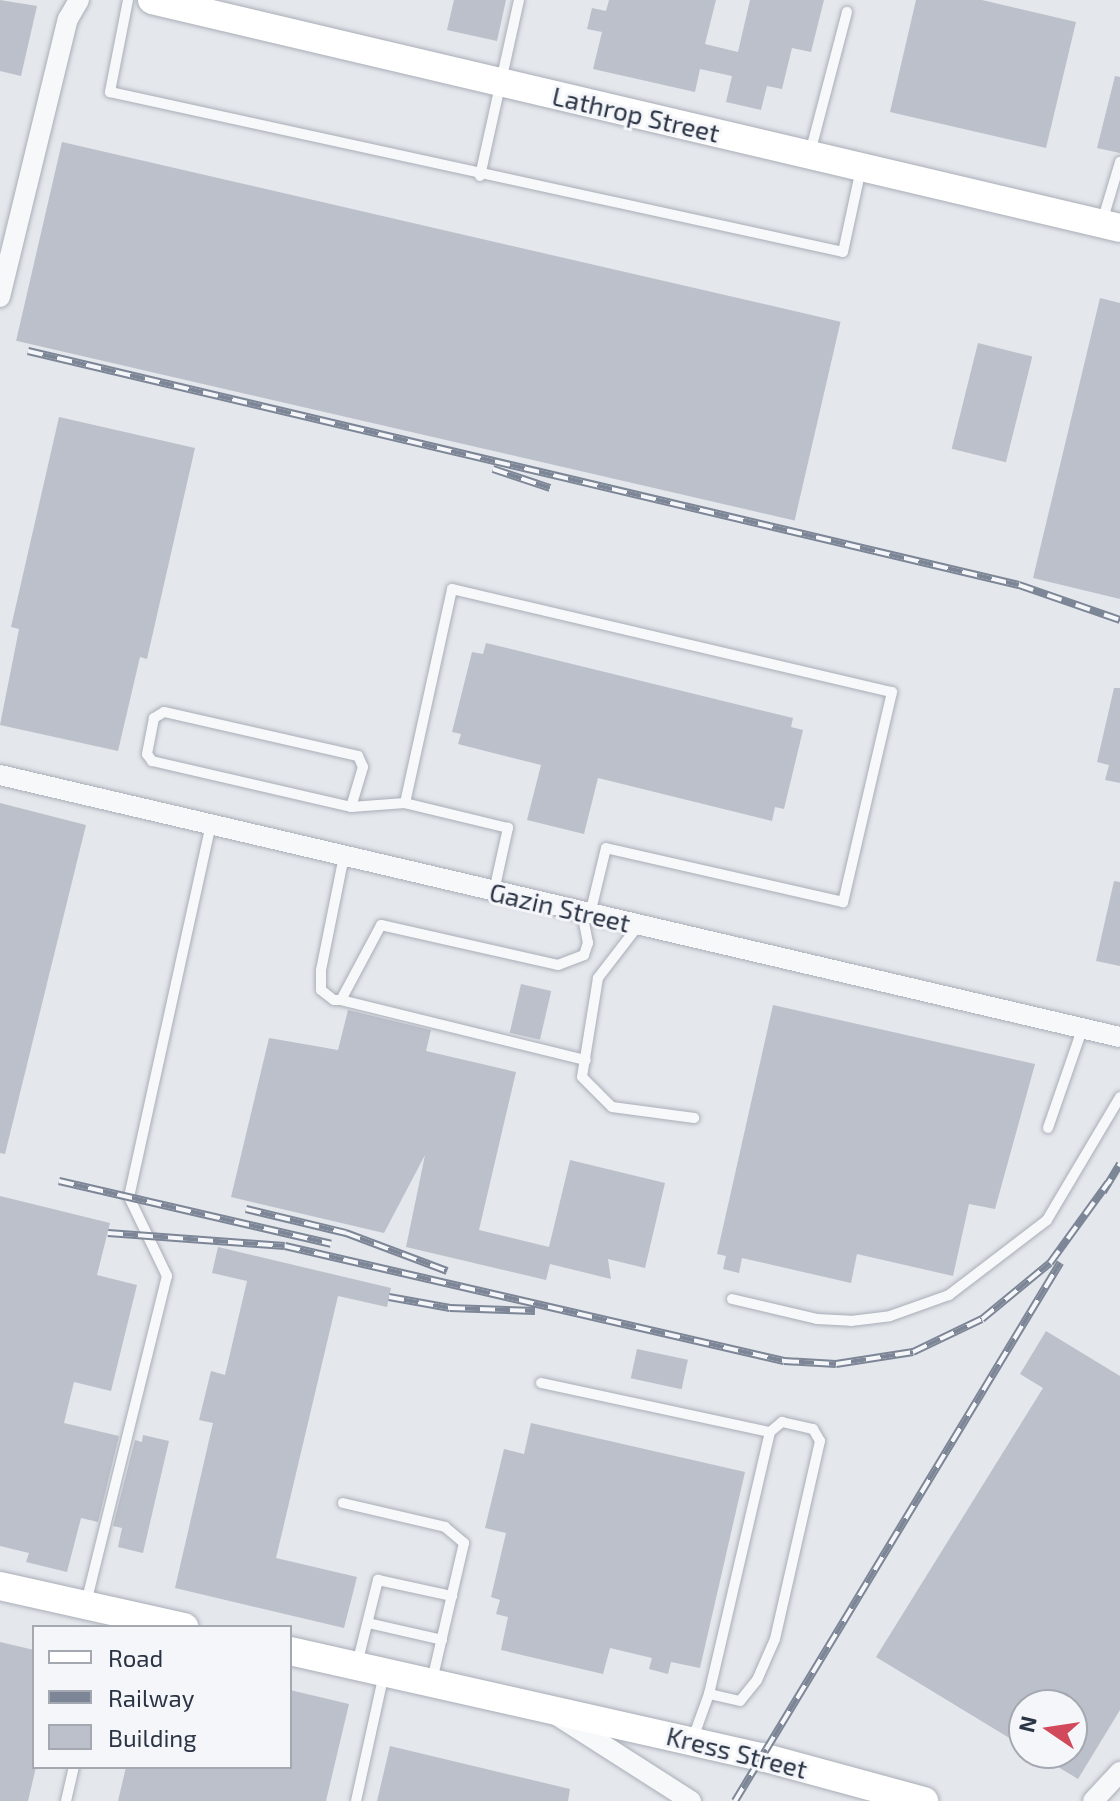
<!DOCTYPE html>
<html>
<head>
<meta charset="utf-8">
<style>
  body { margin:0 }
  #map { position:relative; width:1120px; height:1801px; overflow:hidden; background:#e4e7ec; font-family:"Exo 2",sans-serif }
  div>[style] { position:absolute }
  .building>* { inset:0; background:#bbc0ca; transform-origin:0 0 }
  .roads { filter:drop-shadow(0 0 2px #a9aeb7) drop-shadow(0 0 2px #a9aeb7) }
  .lane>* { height:10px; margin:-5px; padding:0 5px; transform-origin:5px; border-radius:5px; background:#f7f8fa }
  .street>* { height:20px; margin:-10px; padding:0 10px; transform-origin:10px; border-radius:10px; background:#f7f8fa }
  .secondary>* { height:28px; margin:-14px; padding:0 14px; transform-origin:14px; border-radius:14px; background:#fff }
  .rail>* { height:8px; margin-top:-4px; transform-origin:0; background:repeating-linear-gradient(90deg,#f4f6f9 0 15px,#7d8696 0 30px); box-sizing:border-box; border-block:2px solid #7d8696 }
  span { translate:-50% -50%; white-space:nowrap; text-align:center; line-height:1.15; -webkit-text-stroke:6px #f4f6f9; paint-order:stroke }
  .street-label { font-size:26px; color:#2b3445 }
  .legend { position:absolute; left:32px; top:1625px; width:260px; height:144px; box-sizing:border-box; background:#f4f6f9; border:2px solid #a4a8b1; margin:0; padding:10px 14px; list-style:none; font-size:24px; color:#2b3445 }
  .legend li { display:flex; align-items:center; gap:16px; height:40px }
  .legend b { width:40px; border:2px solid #a4a8b1 }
  .north { position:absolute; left:1008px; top:1689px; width:80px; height:80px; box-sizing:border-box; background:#f4f6f9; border:2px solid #a4a8b1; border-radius:50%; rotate:283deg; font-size:22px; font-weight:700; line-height:32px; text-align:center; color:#2b3445 }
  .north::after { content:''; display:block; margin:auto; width:28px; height:36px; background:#d1495b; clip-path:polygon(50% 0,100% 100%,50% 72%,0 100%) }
</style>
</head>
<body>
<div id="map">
  <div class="building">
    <i style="clip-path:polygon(0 0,37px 6px,21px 76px,0 71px)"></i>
    <i style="clip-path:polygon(454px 0,506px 0,497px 41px,447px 30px)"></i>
    <i style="clip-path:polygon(609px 0,716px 0,705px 44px,738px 52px,750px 0,824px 0,811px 52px,792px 48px,782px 89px,767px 86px,761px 110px,726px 102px,732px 76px,700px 69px,695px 92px,593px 69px,602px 32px,587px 29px,592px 8px,606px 11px)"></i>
    <i style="clip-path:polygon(916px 0,982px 0,1076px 22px,1046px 148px,890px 112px)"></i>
    <i style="clip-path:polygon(1115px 76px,1120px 77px,1120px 153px,1097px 148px)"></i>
    <i style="left:62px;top:142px;width:799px;height:204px;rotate:13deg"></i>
    <i style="clip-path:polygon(1100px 298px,1120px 303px,1120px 599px,1033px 578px)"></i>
    <i style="left:978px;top:343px;width:56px;height:109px;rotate:14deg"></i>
    <i style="clip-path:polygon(59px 417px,195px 448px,147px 659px,140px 657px,118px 751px,0 725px,19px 629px,11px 627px)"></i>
    <i style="clip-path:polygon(486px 643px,793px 718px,791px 727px,803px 730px,784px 809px,775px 807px,772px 821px,598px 778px,584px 834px,527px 820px,541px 765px,458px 744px,461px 734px,452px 732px,472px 652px,483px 654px)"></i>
    <i style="clip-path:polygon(1114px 688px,1120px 688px,1120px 783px,1105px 780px,1109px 765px,1097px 762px)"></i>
    <i style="clip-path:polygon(0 803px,86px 825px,5px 1154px,0 1153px)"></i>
    <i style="clip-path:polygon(1114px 881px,1120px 882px,1120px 966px,1096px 961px)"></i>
    <i style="left:521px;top:984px;width:31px;height:50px;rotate:13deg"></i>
    <i style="clip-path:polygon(773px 1005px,1035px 1064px,995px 1209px,969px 1204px,953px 1276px,857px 1254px,851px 1283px,742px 1258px,739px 1273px,723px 1269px,726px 1256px,717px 1254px)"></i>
    <i style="clip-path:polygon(348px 1010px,431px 1030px,426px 1051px,516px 1072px,479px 1230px,549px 1247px,570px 1160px,665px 1183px,645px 1268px,608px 1259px,611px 1279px,550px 1264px,546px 1280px,406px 1247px,425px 1155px,384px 1233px,231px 1197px,269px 1038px,338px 1050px)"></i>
    <i style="clip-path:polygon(0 1196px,110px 1223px,97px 1275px,137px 1285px,111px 1391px,74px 1382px,64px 1423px,119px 1436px,98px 1522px,81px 1518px,67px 1572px,26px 1562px,29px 1553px,0 1546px)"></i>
    <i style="clip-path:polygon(218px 1247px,391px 1288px,387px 1307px,338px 1296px,276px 1558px,357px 1577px,344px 1628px,175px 1588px,213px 1423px,199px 1420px,211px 1371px,225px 1375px,247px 1281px,212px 1273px)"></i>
    <i style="clip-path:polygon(1046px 1331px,1120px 1376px,1120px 1710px,1078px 1779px,1035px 1753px,1072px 1753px,1072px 1705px,1024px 1705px,1024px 1747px,876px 1657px,1043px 1388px,1020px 1374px)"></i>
    <i style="left:637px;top:1349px;width:52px;height:30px;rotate:12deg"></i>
    <i style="clip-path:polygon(531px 1423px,745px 1472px,700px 1668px,671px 1662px,668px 1674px,649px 1669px,652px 1658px,610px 1648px,603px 1674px,501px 1650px,508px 1617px,496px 1614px,500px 1600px,491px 1597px,506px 1533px,485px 1528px,504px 1449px,524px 1454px)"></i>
    <i style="clip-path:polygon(143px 1435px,169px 1441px,143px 1553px,118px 1547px,122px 1528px,113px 1526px,135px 1440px,142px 1442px)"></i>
    <i style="clip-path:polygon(0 1642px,34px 1650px,36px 1767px,28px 1801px,0 1801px)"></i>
    <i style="clip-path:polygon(290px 1690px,349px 1704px,326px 1801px,118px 1801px,126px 1767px,290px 1767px)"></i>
    <i style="clip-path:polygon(390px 1746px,570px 1789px,568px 1801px,377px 1801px)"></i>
  </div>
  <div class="roads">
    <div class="lane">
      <i style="left:128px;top:0;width:94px;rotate:101.1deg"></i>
      <i style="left:110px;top:92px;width:750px;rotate:12.31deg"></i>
      <i style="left:843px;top:252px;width:85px;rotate:-77.8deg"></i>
      <i style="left:810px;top:153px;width:146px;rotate:-75.3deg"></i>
      <i style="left:480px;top:176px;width:180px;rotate:-77.5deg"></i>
      <i style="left:1102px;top:222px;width:63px;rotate:-73.3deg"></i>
      <i style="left:351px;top:807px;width:42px;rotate:-73.3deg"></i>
      <i style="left:363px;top:767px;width:12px;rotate:-114deg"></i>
      <i style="left:358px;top:756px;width:199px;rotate:-167.2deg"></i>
      <i style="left:164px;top:712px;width:12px;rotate:149deg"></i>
      <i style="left:154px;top:718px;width:37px;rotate:101deg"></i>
      <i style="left:147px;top:754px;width:9px;rotate:54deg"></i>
      <i style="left:152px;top:761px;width:204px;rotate:13deg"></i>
      <i style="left:351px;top:807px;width:54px;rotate:-4.2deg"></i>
      <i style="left:344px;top:856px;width:116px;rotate:101.4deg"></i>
      <i style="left:321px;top:970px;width:20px;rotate:90deg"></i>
      <i style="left:321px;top:990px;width:16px;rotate:38deg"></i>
      <i style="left:334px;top:1000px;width:7px"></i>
      <i style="left:341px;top:1000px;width:85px;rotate:-61.9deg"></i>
      <i style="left:381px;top:925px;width:181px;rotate:12.7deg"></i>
      <i style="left:558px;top:965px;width:28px;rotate:-21deg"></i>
      <i style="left:584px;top:955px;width:13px;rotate:-72deg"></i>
      <i style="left:588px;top:943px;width:32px;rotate:-101deg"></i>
      <i style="left:494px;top:891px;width:65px;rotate:-77.5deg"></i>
      <i style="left:508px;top:828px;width:106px;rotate:-166.4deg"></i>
      <i style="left:405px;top:803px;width:219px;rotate:-77.6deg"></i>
      <i style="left:452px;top:589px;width:452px;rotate:13.2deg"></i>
      <i style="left:892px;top:692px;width:216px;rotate:103.1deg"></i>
      <i style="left:843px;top:902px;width:243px;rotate:-167.2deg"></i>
      <i style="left:606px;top:848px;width:68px;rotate:103.6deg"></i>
      <i style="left:638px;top:926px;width:66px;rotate:127.6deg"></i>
      <i style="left:598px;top:978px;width:100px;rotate:99.2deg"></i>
      <i style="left:582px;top:1077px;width:42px;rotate:45deg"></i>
      <i style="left:612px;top:1107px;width:83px;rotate:7.6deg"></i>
      <i style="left:341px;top:1000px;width:252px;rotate:13.8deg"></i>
      <i style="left:1048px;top:1128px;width:104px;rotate:-70.9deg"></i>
      <i style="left:732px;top:1299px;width:87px;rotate:13.2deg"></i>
      <i style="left:817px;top:1319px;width:34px;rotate:3deg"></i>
      <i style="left:851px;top:1321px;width:39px;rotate:-7deg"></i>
      <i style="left:890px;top:1316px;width:63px;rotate:-19.6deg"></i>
      <i style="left:949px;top:1295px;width:123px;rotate:-37.4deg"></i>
      <i style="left:1047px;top:1220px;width:143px;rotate:-59.3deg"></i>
      <i style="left:541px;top:1383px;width:234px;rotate:12.1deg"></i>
      <i style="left:343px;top:1503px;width:105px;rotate:13.2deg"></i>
      <i style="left:445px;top:1527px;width:25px;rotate:40deg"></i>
      <i style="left:464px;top:1543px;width:142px;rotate:103.1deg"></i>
      <i style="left:86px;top:1603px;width:337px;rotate:-76.1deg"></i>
      <i style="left:167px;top:1276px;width:88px;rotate:-115.7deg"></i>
      <i style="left:129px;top:1197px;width:381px;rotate:-77.6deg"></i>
      <i style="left:368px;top:1623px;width:76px;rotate:12.9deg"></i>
      <i style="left:357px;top:1664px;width:87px;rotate:-76deg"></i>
      <i style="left:378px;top:1580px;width:76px;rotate:12.2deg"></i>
      <i style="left:693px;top:1738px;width:47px;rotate:-70deg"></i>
      <i style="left:709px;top:1694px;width:269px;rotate:-76.9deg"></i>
      <i style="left:770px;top:1432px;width:16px;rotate:-40deg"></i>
      <i style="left:782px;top:1422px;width:32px;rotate:13deg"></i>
      <i style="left:813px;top:1429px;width:14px;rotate:60deg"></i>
      <i style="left:820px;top:1441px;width:203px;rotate:102.8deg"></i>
      <i style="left:775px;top:1639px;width:45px;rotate:113.7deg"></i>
      <i style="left:757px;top:1680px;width:27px;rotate:129deg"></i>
      <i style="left:740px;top:1701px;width:32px;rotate:-167deg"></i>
      <i style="left:66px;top:1801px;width:35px;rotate:-77deg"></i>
      <i style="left:356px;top:1801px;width:130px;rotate:-77.6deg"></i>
    </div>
    <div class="street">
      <i style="left:0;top:297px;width:286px;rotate:-76.3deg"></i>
      <i style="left:68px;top:19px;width:22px;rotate:-60deg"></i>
      <i style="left:0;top:775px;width:1150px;rotate:13.17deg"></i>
      <i style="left:558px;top:1716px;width:158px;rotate:32.6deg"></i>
      <i style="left:1093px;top:1801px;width:40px;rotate:-47deg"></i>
    </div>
    <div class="secondary">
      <i style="left:152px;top:0;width:994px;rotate:13.25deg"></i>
      <i style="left:0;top:1586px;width:189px;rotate:12.6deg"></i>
      <i style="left:290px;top:1651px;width:484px;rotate:12.7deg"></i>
      <i style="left:762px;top:1757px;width:168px;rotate:15.2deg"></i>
    </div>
  </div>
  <div class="rail">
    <i style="left:28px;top:351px;width:1018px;rotate:13.29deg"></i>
    <i style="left:1019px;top:585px;width:107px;rotate:19.1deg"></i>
    <i style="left:493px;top:469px;width:60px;rotate:18.4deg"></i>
    <i style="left:59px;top:1181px;width:279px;rotate:13deg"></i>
    <i style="left:1103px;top:1192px;width:33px;rotate:-59deg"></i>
    <i style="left:246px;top:1209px;width:103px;rotate:13.5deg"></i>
    <i style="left:346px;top:1233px;width:108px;rotate:20.6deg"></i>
    <i style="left:108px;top:1233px;width:177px;rotate:4.2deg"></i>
    <i style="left:285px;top:1246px;width:512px;rotate:12.98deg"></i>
    <i style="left:784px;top:1361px;width:52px;rotate:3.3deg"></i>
    <i style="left:836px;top:1364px;width:78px;rotate:-8.9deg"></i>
    <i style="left:913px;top:1352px;width:76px;rotate:-25.6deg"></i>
    <i style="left:982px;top:1319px;width:88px;rotate:-39.5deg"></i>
    <i style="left:1050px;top:1263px;width:99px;rotate:-54.1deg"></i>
    <i style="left:389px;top:1297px;width:62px;rotate:10.2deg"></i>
    <i style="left:450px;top:1308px;width:85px;rotate:2deg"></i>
    <i style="left:735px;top:1801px;width:629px;rotate:-58.86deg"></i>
  </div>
  <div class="street-label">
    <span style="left:636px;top:114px;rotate:13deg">Lathrop Street</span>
    <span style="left:560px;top:907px;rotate:13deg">Gazin Street</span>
    <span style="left:737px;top:1752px;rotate:14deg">Kress Street</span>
  </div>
  <ul class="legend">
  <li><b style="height:10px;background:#fff"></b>Road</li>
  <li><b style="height:10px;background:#7d8696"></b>Railway</li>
  <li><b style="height:22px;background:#bbc0ca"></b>Building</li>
  </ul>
  <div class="north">N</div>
</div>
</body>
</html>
